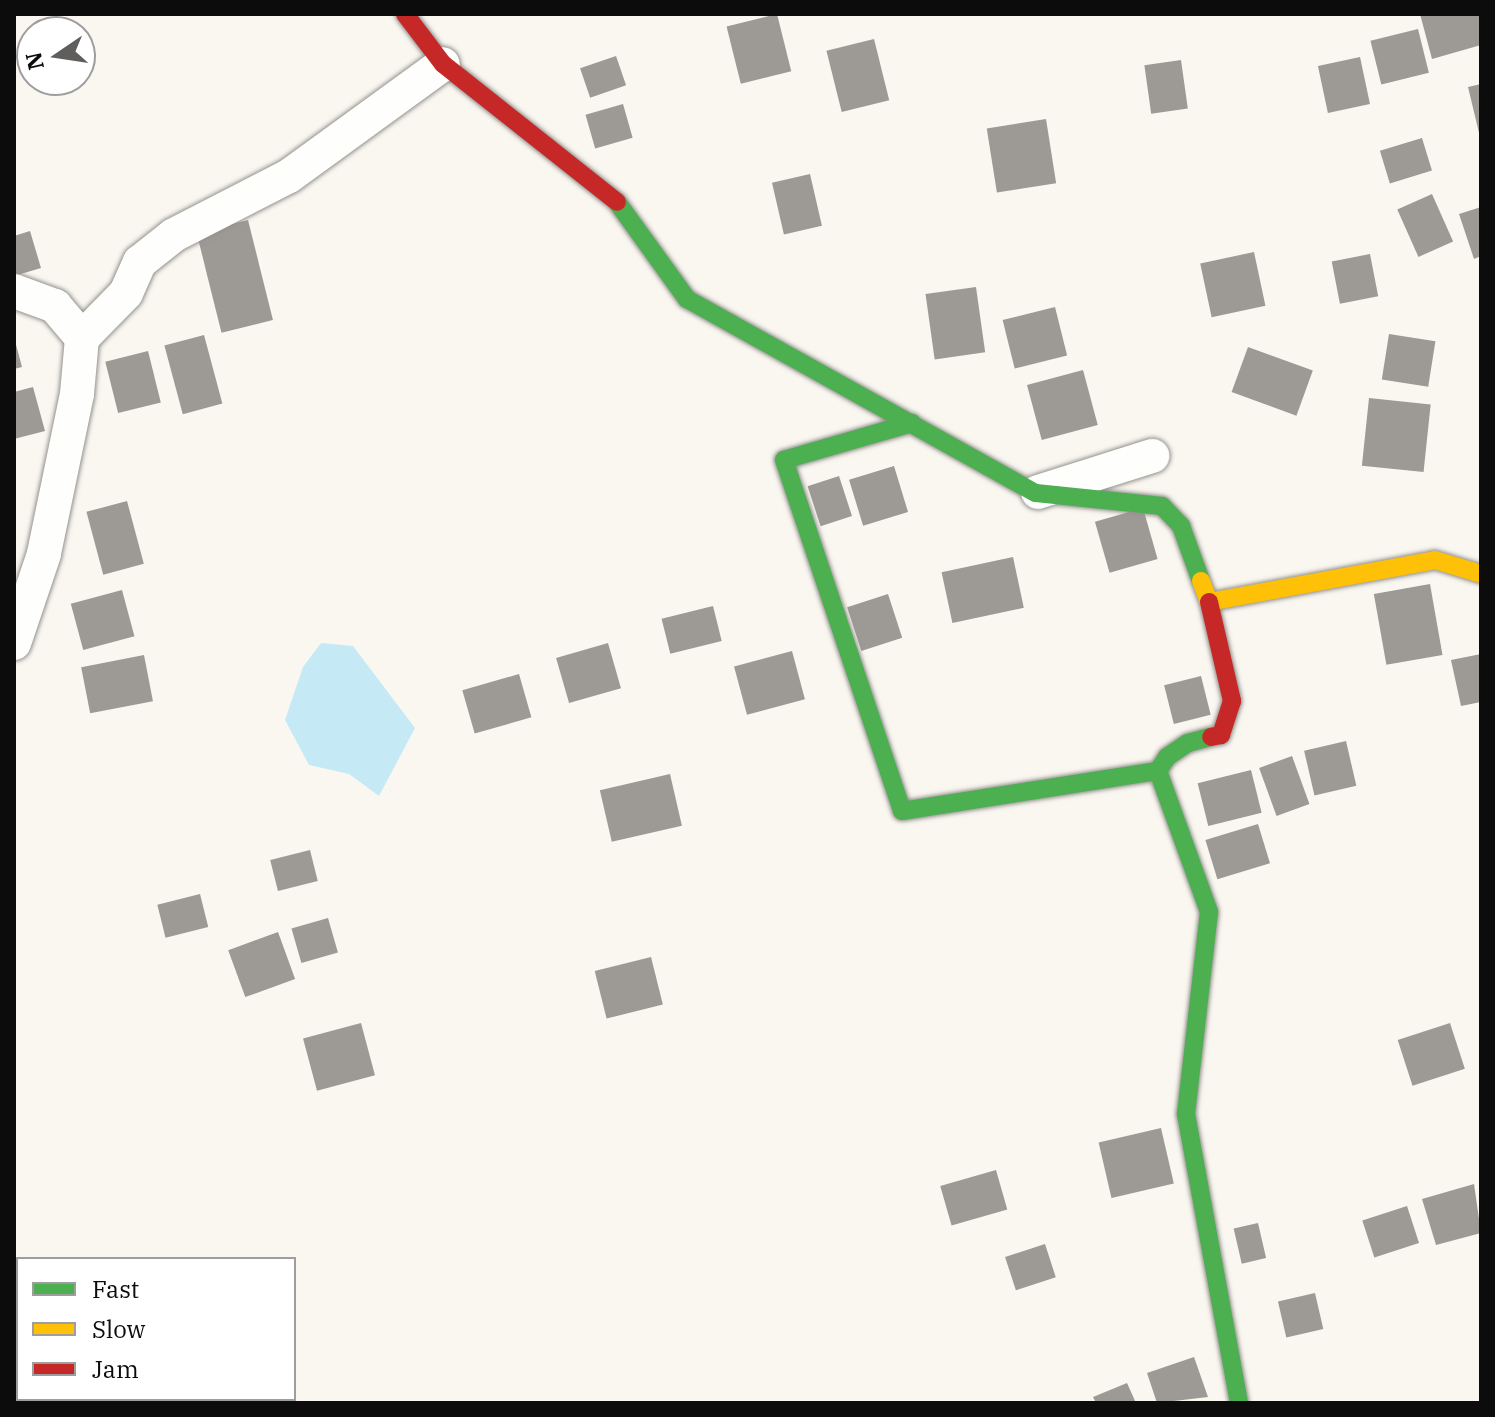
<!DOCTYPE html>
<html>
<head>
<meta charset="utf-8">
<style>
  body { margin:0 }
  #map { position:relative; width:1495px; height:1417px; overflow:hidden; background:#faf7f0; font-family:"IBM Plex Serif",serif }
  div>[style] { position:absolute }
  .water>* { inset:0; background:#c6e9f6 }
  .building>* { inset:0; background:#9d9a96; transform-origin:0 0 }
  .roads { filter:drop-shadow(0 0 2px #93928f) drop-shadow(0 0 2px #93928f) }
  .street>* { height:34px; margin:-17px; padding:0 17px; transform-origin:17px; border-radius:17px; background:#fefefd }
  .fast>* { height:18px; margin:-9px; padding:0 9px; transform-origin:9px; border-radius:9px; background:#4caf50 }
  .slow>* { height:18px; margin:-9px; padding:0 9px; transform-origin:9px; border-radius:9px; background:#ffc107 }
  .jam>* { height:18px; margin:-9px; padding:0 9px; transform-origin:9px; border-radius:9px; background:#c62828 }
  span { translate:-50% -50%; white-space:nowrap; text-align:center; line-height:1.15; -webkit-text-stroke:8px #fff; paint-order:stroke }
  .frame { position:absolute; inset:0; border:16px solid #0c0c0c; pointer-events:none }
  .legend { position:absolute; left:16px; top:1257px; width:280px; height:144px; box-sizing:border-box; background:#fff; border:2px solid #9e9e9e; margin:0; padding:10px 14px; list-style:none; font-size:24px; color:#0c0c0c }
  .legend li { display:flex; align-items:center; gap:16px; height:40px }
  .legend b { width:40px; border:2px solid #9e9e9e }
  .north { position:absolute; left:16px; top:16px; width:80px; height:80px; box-sizing:border-box; background:#fff; border:2px solid #9e9e9e; border-radius:50%; rotate:257deg; font-size:22px; font-weight:700; line-height:32px; text-align:center; color:#0c0c0c }
  .north::after { content:''; display:block; margin:auto; width:28px; height:36px; background:#5f5e5c; clip-path:polygon(50% 0,100% 100%,50% 72%,0 100%) }
</style>
</head>
<body>
<div id="map">
  <div class="water">
    <i style="clip-path:polygon(321px 643px,353px 646px,415px 728px,379px 796px,349px 774px,309px 765px,285px 720px,303px 667px)"></i>
  </div>
  <div class="building">
    <i style="left:777px;top:14px;width:59px;height:52px;rotate:76deg"></i>
    <i style="clip-path:polygon(1420px 14px,1479px 14px,1481px 45px,1432px 59px)"></i>
    <i style="left:1418px;top:29px;width:45px;height:49px;rotate:76deg"></i>
    <i style="left:874px;top:39px;width:63px;height:49px;rotate:76deg"></i>
    <i style="left:616px;top:56px;width:31px;height:38px;rotate:71deg"></i>
    <i style="left:1360px;top:57px;width:48px;height:43px;rotate:78deg"></i>
    <i style="left:1181px;top:60px;width:49px;height:37px;rotate:82deg"></i>
    <i style="clip-path:polygon(1481px 84px,1481px 137px,1480px 137px,1468px 87px)"></i>
    <i style="left:623px;top:104px;width:35px;height:39px;rotate:74deg"></i>
    <i style="left:1046px;top:119px;width:65px;height:60px;rotate:81deg"></i>
    <i style="left:1422px;top:138px;width:34px;height:44px;rotate:73deg"></i>
    <i style="left:810px;top:174px;width:53px;height:39px;rotate:77deg"></i>
    <i style="left:1432px;top:194px;width:52px;height:38px;rotate:66deg"></i>
    <i style="clip-path:polygon(1481px 207px,1481px 256px,1474px 259px,1459px 214px)"></i>
    <i style="left:248px;top:220px;width:103px;height:53px;rotate:76deg"></i>
    <i style="clip-path:polygon(30px 231px,41px 268px,14px 276px,14px 236px)"></i>
    <i style="left:1254px;top:252px;width:55px;height:55px;rotate:78deg"></i>
    <i style="left:1370px;top:254px;width:43px;height:39px;rotate:79deg"></i>
    <i style="left:976px;top:287px;width:66px;height:51px;rotate:82deg"></i>
    <i style="left:1055px;top:307px;width:50px;height:54px;rotate:76deg"></i>
    <i style="left:1389px;top:334px;width:47px;height:46px;rotate:9deg"></i>
    <i style="left:204px;top:335px;width:71px;height:41px;rotate:75deg"></i>
    <i style="clip-path:polygon(14px 337px,22px 367px,14px 369px)"></i>
    <i style="left:1248px;top:347px;width:69px;height:48px;rotate:20deg"></i>
    <i style="left:148px;top:351px;width:53px;height:44px;rotate:76deg"></i>
    <i style="left:1083px;top:370px;width:57px;height:58px;rotate:75deg"></i>
    <i style="clip-path:polygon(33px 387px,45px 431px,14px 439px,14px 392px)"></i>
    <i style="left:1369px;top:398px;width:62px;height:68px;rotate:6deg"></i>
    <i style="left:894px;top:466px;width:48px;height:47px;rotate:73deg"></i>
    <i style="left:839px;top:476px;width:42px;height:33px;rotate:72deg"></i>
    <i style="left:127px;top:501px;width:65px;height:42px;rotate:75deg"></i>
    <i style="left:1143px;top:508px;width:53px;height:50px;rotate:74deg"></i>
    <i style="left:1013px;top:557px;width:52px;height:73px;rotate:78deg"></i>
    <i style="left:1430px;top:584px;width:72px;height:57px;rotate:80deg"></i>
    <i style="left:122px;top:590px;width:48px;height:53px;rotate:75deg"></i>
    <i style="left:888px;top:594px;width:46px;height:43px;rotate:72deg"></i>
    <i style="left:713px;top:606px;width:36px;height:53px;rotate:76deg"></i>
    <i style="left:608px;top:643px;width:47px;height:54px;rotate:74deg"></i>
    <i style="left:792px;top:651px;width:50px;height:60px;rotate:75deg"></i>
    <i style="clip-path:polygon(1481px 654px,1481px 702px,1461px 706px,1451px 660px)"></i>
    <i style="left:144px;top:655px;width:47px;height:64px;rotate:79deg"></i>
    <i style="left:519px;top:674px;width:45px;height:59px;rotate:74deg"></i>
    <i style="left:1201px;top:676px;width:40px;height:38px;rotate:76deg"></i>
    <i style="left:1346px;top:741px;width:46px;height:43px;rotate:77deg"></i>
    <i style="left:1292px;top:756px;width:51px;height:35px;rotate:70deg"></i>
    <i style="left:1251px;top:770px;width:44px;height:55px;rotate:76deg"></i>
    <i style="left:670px;top:774px;width:53px;height:72px;rotate:77deg"></i>
    <i style="left:1258px;top:824px;width:41px;height:55px;rotate:73deg"></i>
    <i style="left:310px;top:850px;width:32px;height:41px;rotate:76deg"></i>
    <i style="left:200px;top:894px;width:34px;height:44px;rotate:76deg"></i>
    <i style="left:328px;top:918px;width:36px;height:38px;rotate:74deg"></i>
    <i style="left:278px;top:932px;width:50px;height:53px;rotate:70deg"></i>
    <i style="left:651px;top:957px;width:49px;height:58px;rotate:76deg"></i>
    <i style="left:361px;top:1023px;width:54px;height:60px;rotate:75deg"></i>
    <i style="left:1450px;top:1023px;width:48px;height:55px;rotate:72deg"></i>
    <i style="left:1161px;top:1128px;width:57px;height:64px;rotate:77deg"></i>
    <i style="left:996px;top:1170px;width:41px;height:58px;rotate:74deg"></i>
    <i style="clip-path:polygon(1474px 1184px,1481px 1233px,1436px 1245px,1422px 1199px)"></i>
    <i style="left:1407px;top:1206px;width:39px;height:47px;rotate:72deg"></i>
    <i style="left:1258px;top:1223px;width:36px;height:25px;rotate:77deg"></i>
    <i style="left:1045px;top:1244px;width:35px;height:42px;rotate:72deg"></i>
    <i style="left:1315px;top:1293px;width:37px;height:38px;rotate:77deg"></i>
    <i style="clip-path:polygon(1194px 1357px,1208px 1397px,1157px 1403px,1147px 1373px)"></i>
    <i style="clip-path:polygon(1127px 1383px,1136px 1403px,1096px 1403px,1093px 1397px)"></i>
  </div>
  <div class="roads">
    <div class="street">
      <i style="left:14px;top:291px;width:44px;rotate:20.1deg"></i>
      <i style="left:55px;top:306px;width:42px;rotate:49.8deg"></i>
      <i style="left:82px;top:338px;width:56px;rotate:95.1deg"></i>
      <i style="left:77px;top:394px;width:163px;rotate:101.7deg"></i>
      <i style="left:44px;top:554px;width:94px;rotate:108.6deg"></i>
      <i style="left:82px;top:338px;width:63px;rotate:-45.6deg"></i>
      <i style="left:126px;top:293px;width:34px;rotate:-66deg"></i>
      <i style="left:140px;top:262px;width:43px;rotate:-38.5deg"></i>
      <i style="left:174px;top:235px;width:129px;rotate:-27.2deg"></i>
      <i style="left:289px;top:176px;width:190px;rotate:-36deg"></i>
      <i style="left:1038px;top:492px;width:120px;rotate:-17.5deg"></i>
    </div>
    <div class="fast">
      <i style="left:617px;top:202px;width:120px;rotate:54.2deg"></i>
      <i style="left:687px;top:299px;width:399px;rotate:29.1deg"></i>
      <i style="left:1036px;top:493px;width:127px;rotate:5.9deg"></i>
      <i style="left:1162px;top:506px;width:28px;rotate:46deg"></i>
      <i style="left:1181px;top:526px;width:59px;rotate:70deg"></i>
      <i style="left:912px;top:423px;width:133px;rotate:163.9deg"></i>
      <i style="left:784px;top:460px;width:370px;rotate:71.4deg"></i>
      <i style="left:902px;top:811px;width:259px;rotate:-8.9deg"></i>
      <i style="left:1158px;top:771px;width:17px;rotate:-57deg"></i>
      <i style="left:1167px;top:757px;width:25px;rotate:-34deg"></i>
      <i style="left:1188px;top:743px;width:24px;rotate:-15deg"></i>
      <i style="left:1158px;top:771px;width:150px;rotate:70.1deg"></i>
      <i style="left:1209px;top:912px;width:203px;rotate:96.5deg"></i>
      <i style="left:1186px;top:1114px;width:294px;rotate:79.6deg"></i>
    </div>
    <div class="slow">
      <i style="left:1201px;top:581px;width:22px;rotate:69deg"></i>
      <i style="left:1209px;top:602px;width:230px;rotate:-10.5deg"></i>
      <i style="left:1435px;top:560px;width:48px;rotate:16.9deg"></i>
    </div>
    <div class="jam">
      <i style="left:405px;top:14px;width:63px;rotate:52.8deg"></i>
      <i style="left:443px;top:64px;width:222px;rotate:38.4deg"></i>
      <i style="left:1209px;top:602px;width:102px;rotate:76.9deg"></i>
      <i style="left:1232px;top:701px;width:36px;rotate:108deg"></i>
      <i style="left:1221px;top:735px;width:10px;rotate:169deg"></i>
    </div>
  </div>
  <div class="frame"></div>
  <ul class="legend">
  <li><b style="height:10px;background:#4caf50"></b>Fast</li>
  <li><b style="height:10px;background:#ffc107"></b>Slow</li>
  <li><b style="height:10px;background:#c62828"></b>Jam</li>
  </ul>
  <div class="north">N</div>
</div>
</body>
</html>
